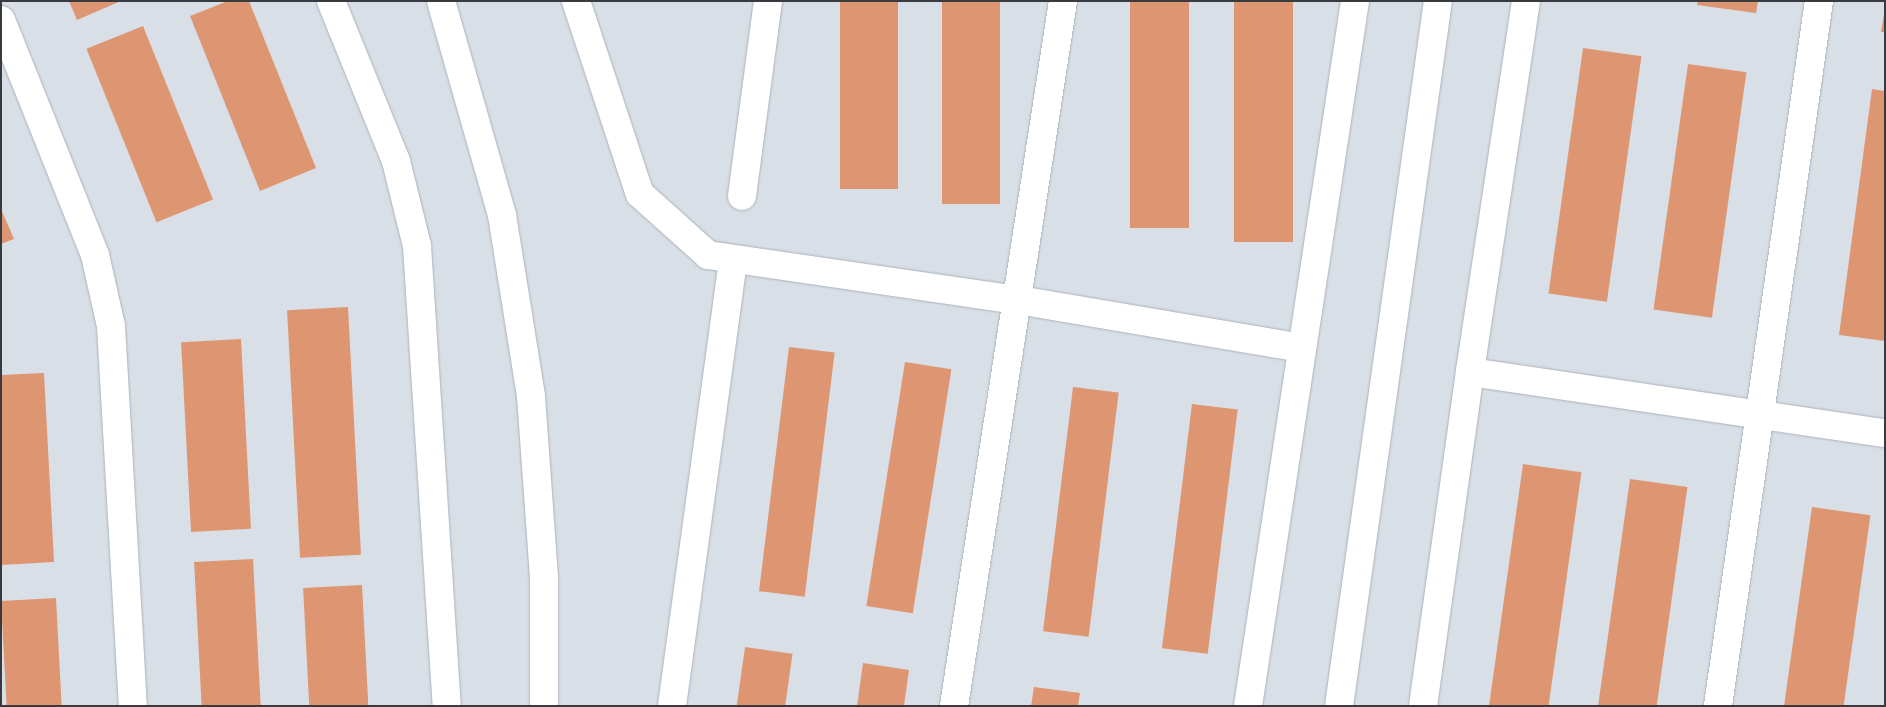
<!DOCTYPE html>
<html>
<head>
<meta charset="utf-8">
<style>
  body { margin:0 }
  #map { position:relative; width:1886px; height:707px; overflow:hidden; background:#d9dfe7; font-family:"Fira Sans Condensed",sans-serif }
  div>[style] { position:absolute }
  .building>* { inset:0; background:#de9672; transform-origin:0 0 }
  .roads { filter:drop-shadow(0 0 1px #acb2ba) drop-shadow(0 0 1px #acb2ba) }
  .street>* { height:28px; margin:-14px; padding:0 14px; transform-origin:14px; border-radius:14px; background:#fff }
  span { translate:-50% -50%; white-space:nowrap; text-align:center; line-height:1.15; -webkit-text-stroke:5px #d9dfe7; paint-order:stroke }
  .frame { position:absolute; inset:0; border:2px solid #383a3e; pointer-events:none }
</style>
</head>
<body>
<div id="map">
  <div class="building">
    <i style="clip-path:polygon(69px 1px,121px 1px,77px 20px)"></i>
    <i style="clip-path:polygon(228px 1px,249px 1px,316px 168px,260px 191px,190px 16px)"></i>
    <i style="left:840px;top:1px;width:58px;height:188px"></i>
    <i style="left:942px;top:1px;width:58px;height:203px"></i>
    <i style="left:1130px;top:1px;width:59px;height:227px"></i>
    <i style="left:1234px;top:1px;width:59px;height:241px"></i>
    <i style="clip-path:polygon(1698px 1px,1758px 1px,1756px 13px,1697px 5px)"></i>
    <i style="clip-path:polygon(1884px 14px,1885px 14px,1885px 32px,1881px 32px)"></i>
    <i style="left:143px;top:26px;width:187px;height:61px;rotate:68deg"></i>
    <i style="left:1583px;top:48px;width:59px;height:248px;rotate:8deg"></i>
    <i style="left:1688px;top:64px;width:59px;height:248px;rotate:8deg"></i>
    <i style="clip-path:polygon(1872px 89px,1885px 91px,1885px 341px,1839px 335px)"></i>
    <i style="clip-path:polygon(1px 209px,14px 239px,1px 244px)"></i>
    <i style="left:348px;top:307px;width:248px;height:61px;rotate:87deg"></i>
    <i style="left:241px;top:339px;width:190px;height:60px;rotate:87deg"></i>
    <i style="left:789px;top:347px;width:46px;height:246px;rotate:7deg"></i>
    <i style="left:905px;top:362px;width:47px;height:247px;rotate:9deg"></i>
    <i style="clip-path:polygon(44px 373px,54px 562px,1px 565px,1px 375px)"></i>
    <i style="left:1073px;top:387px;width:46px;height:246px;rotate:7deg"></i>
    <i style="left:1192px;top:404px;width:46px;height:246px;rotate:7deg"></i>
    <i style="left:1523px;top:464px;width:59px;height:244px;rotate:8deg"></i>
    <i style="left:1630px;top:479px;width:58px;height:229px;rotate:8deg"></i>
    <i style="left:1812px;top:507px;width:59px;height:201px;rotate:8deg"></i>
    <i style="left:253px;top:559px;width:147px;height:59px;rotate:87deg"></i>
    <i style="left:362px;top:585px;width:121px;height:59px;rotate:87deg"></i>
    <i style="left:56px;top:598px;width:108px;height:55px;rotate:87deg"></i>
    <i style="left:745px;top:647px;width:48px;height:60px;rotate:8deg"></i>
    <i style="clip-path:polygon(863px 663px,909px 670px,904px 706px,857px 706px)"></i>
    <i style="clip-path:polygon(1034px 687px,1080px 693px,1078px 706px,1031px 706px)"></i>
  </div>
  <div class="roads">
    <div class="street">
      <i style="left:331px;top:1px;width:173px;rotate:67.9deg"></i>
      <i style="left:396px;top:161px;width:88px;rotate:76.1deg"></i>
      <i style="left:417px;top:246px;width:461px;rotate:86.3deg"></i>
      <i style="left:441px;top:1px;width:223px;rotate:74.1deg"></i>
      <i style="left:502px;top:215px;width:183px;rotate:80.9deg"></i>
      <i style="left:531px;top:396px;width:182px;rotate:85.9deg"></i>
      <i style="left:544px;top:578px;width:128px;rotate:90deg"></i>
      <i style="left:576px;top:1px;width:203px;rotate:71.7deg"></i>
      <i style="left:640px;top:194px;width:91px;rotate:41.9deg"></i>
      <i style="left:708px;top:255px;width:313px;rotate:8.3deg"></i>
      <i style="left:1018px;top:300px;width:288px;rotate:9.6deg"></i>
      <i style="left:1526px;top:1px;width:375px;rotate:98.6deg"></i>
      <i style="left:1470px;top:372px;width:419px;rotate:8.4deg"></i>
      <i style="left:1px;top:20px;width:253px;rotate:68.2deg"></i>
      <i style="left:95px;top:255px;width:73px;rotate:77.3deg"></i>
      <i style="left:111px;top:326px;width:381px;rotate:86.7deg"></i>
      <i style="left:742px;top:196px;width:197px;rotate:-82.4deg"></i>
      <i style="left:672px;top:706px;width:448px;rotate:-82.2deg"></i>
      <i style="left:954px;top:706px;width:713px;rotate:-81.21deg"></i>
      <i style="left:1248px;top:706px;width:713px;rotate:-81.37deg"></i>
      <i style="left:1339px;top:706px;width:712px;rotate:-82.01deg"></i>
      <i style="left:1423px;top:706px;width:337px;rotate:-82deg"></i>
      <i style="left:1718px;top:706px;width:712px;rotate:-81.85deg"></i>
    </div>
  </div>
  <div class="frame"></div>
</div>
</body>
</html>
